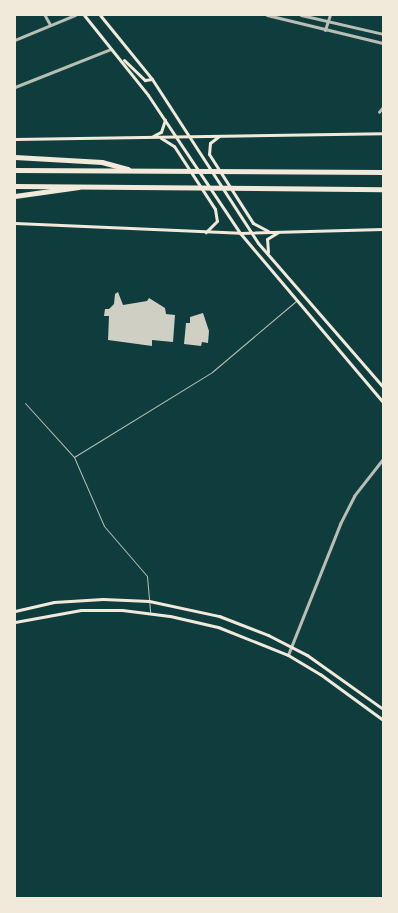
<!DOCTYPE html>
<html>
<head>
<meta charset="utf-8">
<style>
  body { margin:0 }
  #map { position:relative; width:398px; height:913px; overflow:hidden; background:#0f3d3e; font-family:"Open Sans",sans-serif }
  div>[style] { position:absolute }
  .building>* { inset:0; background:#cfcfc3 }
  .service>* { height:1px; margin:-0.5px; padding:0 0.5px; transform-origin:0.5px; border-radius:0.5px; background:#b8beb3 }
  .minor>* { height:2.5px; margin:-1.25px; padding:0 1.25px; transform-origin:1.25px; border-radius:1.25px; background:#b8beb3 }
  .tertiary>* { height:3px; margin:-1.5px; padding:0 1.5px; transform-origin:1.5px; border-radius:1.5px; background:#b8beb3 }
  .secondary>* { height:3px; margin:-1.5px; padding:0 1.5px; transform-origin:1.5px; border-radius:1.5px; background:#f1e9da }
  .motorway>* { height:4.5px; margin:-2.25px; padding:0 2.25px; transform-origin:2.25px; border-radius:2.25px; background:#f1e9da }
  span { translate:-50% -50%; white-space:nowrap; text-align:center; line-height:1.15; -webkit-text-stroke:4.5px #f1e9da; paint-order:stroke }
  .frame { position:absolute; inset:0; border:16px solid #f1e9da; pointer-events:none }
</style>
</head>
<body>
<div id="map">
  <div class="building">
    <i style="clip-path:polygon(118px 292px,123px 305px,147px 301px,149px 298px,165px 308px,166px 314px,175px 315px,173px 342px,152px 340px,152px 346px,108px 340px,109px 316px,104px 316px,105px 309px,109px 309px,114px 304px,115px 294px)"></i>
    <i style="clip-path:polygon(203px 313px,209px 331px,208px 343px,202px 342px,201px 346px,184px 344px,186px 323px,190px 323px,190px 317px)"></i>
  </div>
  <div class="service">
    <i style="left:25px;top:403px;width:73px;rotate:47.8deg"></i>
    <i style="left:74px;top:457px;width:75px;rotate:66.5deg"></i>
    <i style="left:104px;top:526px;width:66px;rotate:49.3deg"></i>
    <i style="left:147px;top:576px;width:36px;rotate:85deg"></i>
    <i style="left:74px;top:457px;width:162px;rotate:-31.6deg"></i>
    <i style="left:212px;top:372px;width:110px;rotate:-40.2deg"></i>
  </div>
  <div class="minor">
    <i style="left:45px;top:15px;width:10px;rotate:61deg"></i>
    <i style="left:15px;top:40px;width:65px;rotate:-22.6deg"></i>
    <i style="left:15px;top:87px;width:103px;rotate:-21.6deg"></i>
    <i style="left:379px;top:112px;width:6px;rotate:-51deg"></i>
    <i style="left:288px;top:655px;width:141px;rotate:-68.3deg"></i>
    <i style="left:340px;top:524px;width:31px;rotate:-63deg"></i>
    <i style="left:354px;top:496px;width:47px;rotate:-51.9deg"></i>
  </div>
  <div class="tertiary">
    <i style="left:267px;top:15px;width:119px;rotate:13.6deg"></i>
    <i style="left:301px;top:15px;width:84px;rotate:13deg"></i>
    <i style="left:325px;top:30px;width:16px;rotate:-72deg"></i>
  </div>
  <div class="secondary">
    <i style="left:84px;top:15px;width:102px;rotate:51.3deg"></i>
    <i style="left:148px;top:95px;width:166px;rotate:56.3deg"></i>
    <i style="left:240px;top:233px;width:221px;rotate:49.8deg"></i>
    <i style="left:100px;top:15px;width:82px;rotate:50.9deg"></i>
    <i style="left:152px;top:79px;width:195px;rotate:57.1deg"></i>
    <i style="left:258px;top:243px;width:191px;rotate:49deg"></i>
    <i style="left:124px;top:60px;width:29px;rotate:44deg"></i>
    <i style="left:145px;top:80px;width:7px;rotate:-8deg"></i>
    <i style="left:153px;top:136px;width:9px;rotate:-27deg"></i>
    <i style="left:161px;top:132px;width:13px;rotate:-72deg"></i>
    <i style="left:219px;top:136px;width:11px;rotate:142deg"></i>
    <i style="left:210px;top:143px;width:11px;rotate:95deg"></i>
    <i style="left:209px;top:154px;width:82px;rotate:57.5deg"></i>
    <i style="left:253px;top:223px;width:17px;rotate:28deg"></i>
    <i style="left:161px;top:138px;width:15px;rotate:32deg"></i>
    <i style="left:174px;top:146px;width:75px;rotate:56.9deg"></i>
    <i style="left:215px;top:209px;width:12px;rotate:81deg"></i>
    <i style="left:217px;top:221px;width:16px;rotate:135deg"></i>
    <i style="left:15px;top:139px;width:368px;rotate:-0.9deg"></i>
    <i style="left:15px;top:223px;width:225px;rotate:2.5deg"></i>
    <i style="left:240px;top:233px;width:143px;rotate:-1.6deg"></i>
    <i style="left:268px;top:252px;width:13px;rotate:-94deg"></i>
    <i style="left:267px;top:239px;width:13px;rotate:-32deg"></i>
    <i style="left:15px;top:611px;width:40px;rotate:-13deg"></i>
    <i style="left:54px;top:602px;width:49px;rotate:-3.5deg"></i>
    <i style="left:103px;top:599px;width:46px;rotate:2.5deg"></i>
    <i style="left:149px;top:601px;width:72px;rotate:12.1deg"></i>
    <i style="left:219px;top:616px;width:53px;rotate:21.2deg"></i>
    <i style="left:268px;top:635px;width:44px;rotate:27.1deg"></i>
    <i style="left:307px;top:655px;width:93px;rotate:35.4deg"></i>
    <i style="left:15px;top:622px;width:67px;rotate:-10.3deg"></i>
    <i style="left:81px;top:610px;width:41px"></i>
    <i style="left:122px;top:610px;width:48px;rotate:7.1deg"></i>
    <i style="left:170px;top:616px;width:49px;rotate:12.9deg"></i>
    <i style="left:218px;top:627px;width:75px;rotate:21.8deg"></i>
    <i style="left:288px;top:655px;width:37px;rotate:31deg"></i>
    <i style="left:320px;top:674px;width:78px;rotate:36.1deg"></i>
  </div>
  <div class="motorway">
    <i style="left:15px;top:157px;width:87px;rotate:3.3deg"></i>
    <i style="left:102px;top:162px;width:27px;rotate:15deg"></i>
    <i style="left:15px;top:170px;width:368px;rotate:0.3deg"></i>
    <i style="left:15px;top:186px;width:368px;rotate:0.5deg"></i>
    <i style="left:15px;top:196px;width:64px;rotate:-8.1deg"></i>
  </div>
  <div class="frame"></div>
</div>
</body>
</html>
